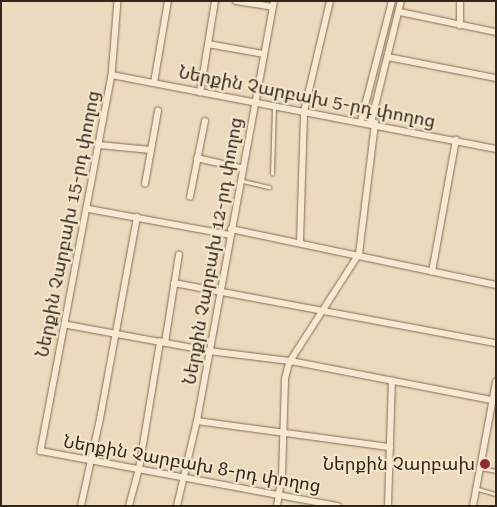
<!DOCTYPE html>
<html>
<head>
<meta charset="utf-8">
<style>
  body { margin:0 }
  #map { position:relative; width:497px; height:507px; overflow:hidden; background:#ecdabe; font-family:"Roboto Serif","Noto Sans Armenian",serif }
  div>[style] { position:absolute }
  .roads { filter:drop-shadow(0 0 1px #846b58) drop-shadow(0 0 1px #846b58) }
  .lane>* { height:2.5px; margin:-1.25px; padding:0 1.25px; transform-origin:1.25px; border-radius:1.25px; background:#f7e8d1 }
  .street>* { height:5.5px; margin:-2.75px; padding:0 2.75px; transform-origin:2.75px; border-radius:2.75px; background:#f7e8d1 }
  .dots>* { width:14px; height:14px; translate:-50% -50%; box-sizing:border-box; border:2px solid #f4e5cd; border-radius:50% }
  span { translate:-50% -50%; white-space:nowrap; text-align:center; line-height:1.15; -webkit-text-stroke:4px #f4e5cd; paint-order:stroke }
  .street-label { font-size:18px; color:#34251c }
  .poi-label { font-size:18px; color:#34251c }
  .right { translate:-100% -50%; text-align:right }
  .frame { position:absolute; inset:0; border:2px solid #34251c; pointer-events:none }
</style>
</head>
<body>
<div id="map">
  <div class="roads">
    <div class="lane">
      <i style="left:272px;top:174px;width:67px;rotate:-88.3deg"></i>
      <i style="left:243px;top:181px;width:27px;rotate:13deg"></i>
      <i style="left:481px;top:468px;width:15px;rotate:11deg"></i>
      <i style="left:478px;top:489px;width:19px;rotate:16deg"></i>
    </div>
    <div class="street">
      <i style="left:118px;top:1px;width:74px;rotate:94.6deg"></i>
      <i style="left:112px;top:75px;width:383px;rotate:100.7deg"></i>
      <i style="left:41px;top:451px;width:302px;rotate:10.5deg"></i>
      <i style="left:236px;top:1px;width:37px;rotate:9deg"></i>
      <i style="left:400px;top:12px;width:98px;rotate:11.8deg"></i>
      <i style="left:460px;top:26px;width:25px;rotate:-90deg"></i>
      <i style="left:208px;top:44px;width:57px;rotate:10.1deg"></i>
      <i style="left:388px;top:57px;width:110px;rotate:11deg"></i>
      <i style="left:112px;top:75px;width:391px;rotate:10.9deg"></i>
      <i style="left:154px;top:83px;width:83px;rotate:-80.3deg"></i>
      <i style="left:200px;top:93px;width:93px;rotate:-80.7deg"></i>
      <i style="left:361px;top:121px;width:124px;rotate:-75.5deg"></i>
      <i style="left:371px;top:123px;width:126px;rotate:-76.2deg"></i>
      <i style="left:99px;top:145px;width:52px;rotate:5.5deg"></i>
      <i style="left:197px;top:158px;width:45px;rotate:12.8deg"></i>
      <i style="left:145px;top:184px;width:74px;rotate:-79.9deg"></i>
      <i style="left:190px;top:197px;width:77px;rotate:-78.8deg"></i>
      <i style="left:89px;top:209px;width:143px;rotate:10.4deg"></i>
      <i style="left:231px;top:229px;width:271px;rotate:11.9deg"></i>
      <i style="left:300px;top:242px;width:130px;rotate:-88.2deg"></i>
      <i style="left:304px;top:112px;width:114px;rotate:-76.8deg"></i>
      <i style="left:432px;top:272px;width:134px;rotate:-79.7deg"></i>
      <i style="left:174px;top:283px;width:328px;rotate:10.6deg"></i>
      <i style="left:68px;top:325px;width:143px;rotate:10.4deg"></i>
      <i style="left:209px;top:351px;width:83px;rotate:7deg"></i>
      <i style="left:291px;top:361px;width:209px;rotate:11deg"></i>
      <i style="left:165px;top:343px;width:89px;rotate:-81deg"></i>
      <i style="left:197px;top:421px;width:195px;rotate:7.7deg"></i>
      <i style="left:81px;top:506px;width:89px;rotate:-77.7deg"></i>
      <i style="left:100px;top:419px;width:205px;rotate:-79.6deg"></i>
      <i style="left:129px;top:506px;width:38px;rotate:-75deg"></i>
      <i style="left:139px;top:469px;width:129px;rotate:-80.6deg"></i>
      <i style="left:177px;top:506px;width:87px;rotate:-76.8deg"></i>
      <i style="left:197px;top:421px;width:427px;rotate:-79.6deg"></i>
      <i style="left:277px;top:506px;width:30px;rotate:-81deg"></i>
      <i style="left:282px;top:476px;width:97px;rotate:-88.2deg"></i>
      <i style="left:285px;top:379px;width:16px;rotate:-76deg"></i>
      <i style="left:289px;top:363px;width:130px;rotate:-57.3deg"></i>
      <i style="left:359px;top:254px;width:132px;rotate:-83deg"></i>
      <i style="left:388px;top:506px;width:125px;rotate:-88.2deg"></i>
      <i style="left:473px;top:506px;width:126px;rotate:-79.5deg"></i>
    </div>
  </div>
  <div class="dots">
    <i style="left:485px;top:464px;background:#912934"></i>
  </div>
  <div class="street-label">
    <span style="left:307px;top:97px;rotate:11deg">Ներքին Չարբախ 5-րդ փողոց</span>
    <span style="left:68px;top:224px;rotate:-79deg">Ներքին Չարբախ 15-րդ փողոց</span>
    <span style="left:213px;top:251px;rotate:-80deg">Ներքին Չարբախ 12-րդ փողոց</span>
    <span style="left:192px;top:464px;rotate:10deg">Ներքին Չարբախ 8-րդ փողոց</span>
  </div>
  <div class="poi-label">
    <span class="right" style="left:475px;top:464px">Ներքին Չարբախ</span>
  </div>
  <div class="frame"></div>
</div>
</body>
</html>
